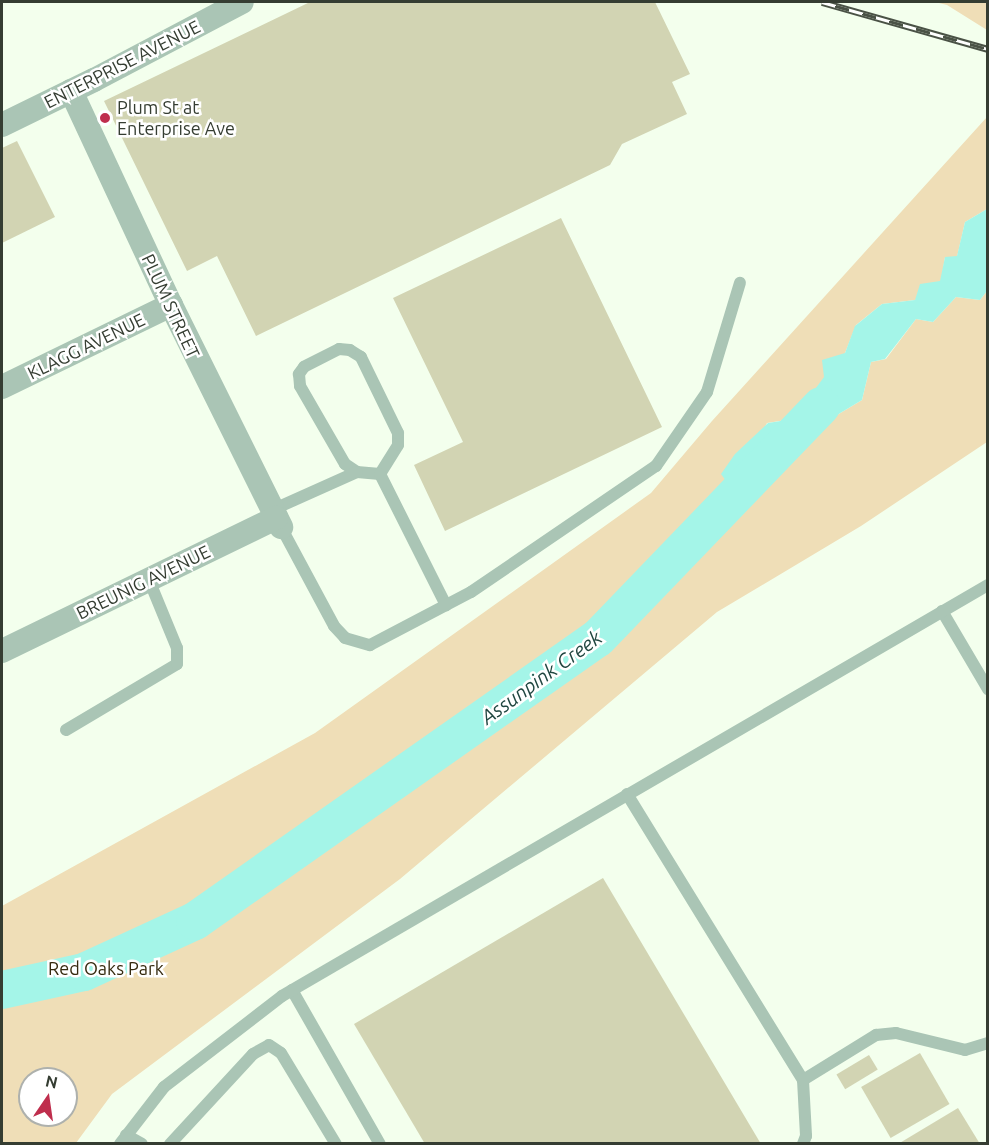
<!DOCTYPE html>
<html>
<head>
<meta charset="utf-8">
<style>
  body { margin:0 }
  #map { position:relative; width:989px; height:1145px; overflow:hidden; background:#f3ffed; font-family:Ubuntu,sans-serif }
  div>[style] { position:absolute }
  .green>* { inset:0; background:#efdeb7 }
  .water>* { inset:0; background:#a4f5e8 }
  .river>* { height:38px; margin:-19px; padding:0 19px; transform-origin:19px; border-radius:19px; background:#a4f5e8 }
  .building>* { inset:0; background:#d2d4b3; transform-origin:0 0 }
  .lane>* { height:12px; margin:-6px; padding:0 6px; transform-origin:6px; border-radius:6px; background:#aac5b5 }
  .street>* { height:24px; margin:-12px; padding:0 12px; transform-origin:12px; border-radius:12px; background:#aac5b5 }
  .rail>* { height:7px; margin-top:-3.5px; transform-origin:0; background:repeating-linear-gradient(90deg,#fff 0 14px,#4a5246 0 28px); box-sizing:border-box; border-block:2px solid #4a5246 }
  .dots>* { width:16px; height:16px; translate:-50% -50%; box-sizing:border-box; border:3px solid #fff; border-radius:50% }
  span { translate:-50% -50%; white-space:nowrap; text-align:center; line-height:1.15; -webkit-text-stroke:5px #fff; paint-order:stroke }
  .street-label { font-size:18px; color:#353d32 }
  .poi-label { font-size:18px; color:#353d32 }
  .left { translate:0 -50%; text-align:left }
  .park-label { font-size:18px; color:#352a0f }
  .water-label { font-size:20px; color:#204640; font-style:italic }
  .frame { position:absolute; inset:0; border:3px solid #353d32; pointer-events:none }
  .north { position:absolute; left:18px; top:1067px; width:60px; height:60px; box-sizing:border-box; background:#fff; border:2px solid #aeb1ad; border-radius:50%; rotate:13deg; font-size:16px; font-weight:700; line-height:24px; text-align:center; color:#353d32 }
  .north::after { content:''; display:block; margin:auto; width:21px; height:27px; background:#bf2e4d; clip-path:polygon(50% 0,100% 100%,50% 72%,0 100%) }
</style>
</head>
<body>
<div id="map">
  <div class="green">
    <i style="clip-path:polygon(935px 2px,987px 2px,987px 30px,947px 5px)"></i>
    <i style="clip-path:polygon(evenodd,987px 117px,987px 209px,965px 222px,957px 257px,945px 257px,941px 281px,915px 300px,882px 304px,856px 325px,845px 353px,792px 419px,767px 423px,731px 487px,773px 445px,812px 438px,837px 415px,862px 400px,871px 362px,886px 359px,916px 319px,933px 322px,956px 297px,980px 300px,987px 291px,987px 442px,861px 526px,717px 612px,400px 879px,112px 1094px,76px 1143px,2px 1144px,2px 906px,315px 733px,651px 493px,712px 421px,987px 117px,30px 1079px,66px 1079px,66px 1115px,30px 1115px,30px 1079px)"></i>
  </div>
  <div class="water">
    <i style="clip-path:polygon(987px 209px,987px 291px,980px 300px,956px 297px,933px 322px,916px 319px,885px 359px,871px 362px,862px 400px,837px 415px,811px 438px,773px 446px,731px 488px,721px 474px,735px 454px,768px 423px,793px 419px,824px 377px,822px 360px,845px 353px,855px 326px,882px 304px,915px 300px,920px 284px,940px 281px,945px 257px,957px 256px,965px 222px)"></i>
  </div>
  <div class="river">
    <i style="left:2px;top:990px;width:84px;rotate:-12.4deg"></i>
    <i style="left:84px;top:972px;width:122px;rotate:-24.7deg"></i>
    <i style="left:195px;top:921px;width:492px;rotate:-35.1deg"></i>
    <i style="left:598px;top:638px;width:322px;rotate:-46.1deg"></i>
  </div>
  <div class="building">
    <i style="clip-path:polygon(310px 2px,655px 2px,690px 74px,672px 82px,687px 114px,622px 144px,610px 165px,256px 336px,217px 256px,187px 271px,104px 101px)"></i>
    <i style="clip-path:polygon(17px 141px,55px 217px,2px 243px,2px 148px)"></i>
    <i style="clip-path:polygon(561px 218px,662px 427px,445px 531px,414px 465px,463px 442px,393px 298px)"></i>
    <i style="clip-path:polygon(603px 878px,761px 1144px,425px 1144px,354px 1024px)"></i>
    <i style="left:920px;top:1053px;width:59px;height:68px;rotate:60deg"></i>
    <i style="left:869px;top:1055px;width:17px;height:38px;rotate:59deg"></i>
    <i style="clip-path:polygon(958px 1108px,980px 1144px,898px 1144px)"></i>
  </div>
  <div class="lane">
    <i style="left:380px;top:474px;width:34px;rotate:-58deg"></i>
    <i style="left:398px;top:445px;width:12px;rotate:-90deg"></i>
    <i style="left:398px;top:433px;width:85px;rotate:-116deg"></i>
    <i style="left:361px;top:357px;width:13px;rotate:-148deg"></i>
    <i style="left:350px;top:350px;width:11px;rotate:-175deg"></i>
    <i style="left:339px;top:349px;width:39px;rotate:153deg"></i>
    <i style="left:304px;top:367px;width:9px;rotate:126deg"></i>
    <i style="left:299px;top:374px;width:12px;rotate:85deg"></i>
    <i style="left:300px;top:386px;width:90px;rotate:60deg"></i>
    <i style="left:345px;top:464px;width:14px;rotate:34deg"></i>
    <i style="left:357px;top:472px;width:23px;rotate:5deg"></i>
    <i style="left:380px;top:474px;width:147px;rotate:63.3deg"></i>
    <i style="left:272px;top:510px;width:93px;rotate:-24.1deg"></i>
    <i style="left:281px;top:527px;width:112px;rotate:61.8deg"></i>
    <i style="left:334px;top:626px;width:16px;rotate:47deg"></i>
    <i style="left:345px;top:638px;width:26px;rotate:16deg"></i>
    <i style="left:370px;top:645px;width:114px;rotate:-27.7deg"></i>
    <i style="left:471px;top:592px;width:224px;rotate:-34.3deg"></i>
    <i style="left:656px;top:466px;width:90px;rotate:-55.4deg"></i>
    <i style="left:707px;top:392px;width:114px;rotate:-73.2deg"></i>
    <i style="left:942px;top:611px;width:91px;rotate:59.5deg"></i>
    <i style="left:66px;top:730px;width:129px;rotate:-30.7deg"></i>
    <i style="left:177px;top:664px;width:16px;rotate:-90deg"></i>
    <i style="left:177px;top:648px;width:74px;rotate:-112.4deg"></i>
    <i style="left:627px;top:794px;width:336px;rotate:58.4deg"></i>
    <i style="left:803px;top:1080px;width:56px;rotate:86.9deg"></i>
    <i style="left:806px;top:1136px;width:9px;rotate:111deg"></i>
    <i style="left:292px;top:990px;width:177px;rotate:60.3deg"></i>
    <i style="left:803px;top:1080px;width:86px;rotate:-31.7deg"></i>
    <i style="left:876px;top:1035px;width:20px;rotate:-6deg"></i>
    <i style="left:896px;top:1033px;width:71px;rotate:13.8deg"></i>
    <i style="left:965px;top:1050px;width:24px;rotate:-17deg"></i>
    <i style="left:126px;top:1135px;width:18px;rotate:29deg"></i>
    <i style="left:120px;top:1144px;width:72px;rotate:-52.3deg"></i>
    <i style="left:164px;top:1087px;width:149px;rotate:-37.6deg"></i>
    <i style="left:282px;top:996px;width:817px;rotate:-30.21deg"></i>
    <i style="left:170px;top:1144px;width:122px;rotate:-47.3deg"></i>
    <i style="left:253px;top:1054px;width:18px;rotate:-29deg"></i>
    <i style="left:269px;top:1045px;width:14px;rotate:34deg"></i>
    <i style="left:281px;top:1053px;width:106px;rotate:58.9deg"></i>
  </div>
  <div class="street">
    <i style="left:71px;top:91px;width:236px;rotate:65deg"></i>
    <i style="left:171px;top:305px;width:248px;rotate:63.6deg"></i>
    <i style="left:2px;top:125px;width:102px;rotate:-26.1deg"></i>
    <i style="left:94px;top:80px;width:167px;rotate:-27.8deg"></i>
    <i style="left:2px;top:387px;width:188px;rotate:-25.9deg"></i>
    <i style="left:2px;top:651px;width:305px;rotate:-25.9deg"></i>
  </div>
  <div class="rail">
    <i style="left:822px;top:2px;width:173px;rotate:15.8deg"></i>
  </div>
  <div class="dots">
    <i style="left:105px;top:118px;background:#bf2e4d"></i>
  </div>
  <div class="street-label">
    <span style="left:122px;top:64px;rotate:-27deg">ENTERPRISE AVENUE</span>
    <span style="left:171px;top:306px;rotate:65deg">PLUM STREET</span>
    <span style="left:86px;top:346px;rotate:-26deg">KLAGG AVENUE</span>
    <span style="left:143px;top:582px;rotate:-26deg">BREUNIG AVENUE</span>
  </div>
  <div class="poi-label">
    <span class="left" style="left:117px;top:118px">Plum St at<br>Enterprise Ave</span>
  </div>
  <div class="park-label">
    <span style="left:106px;top:968px">Red Oaks Park</span>
  </div>
  <div class="water-label">
    <span style="left:541px;top:677px;rotate:-36deg">Assunpink Creek</span>
  </div>
  <div class="frame"></div>
  <div class="north">N</div>
</div>
</body>
</html>
